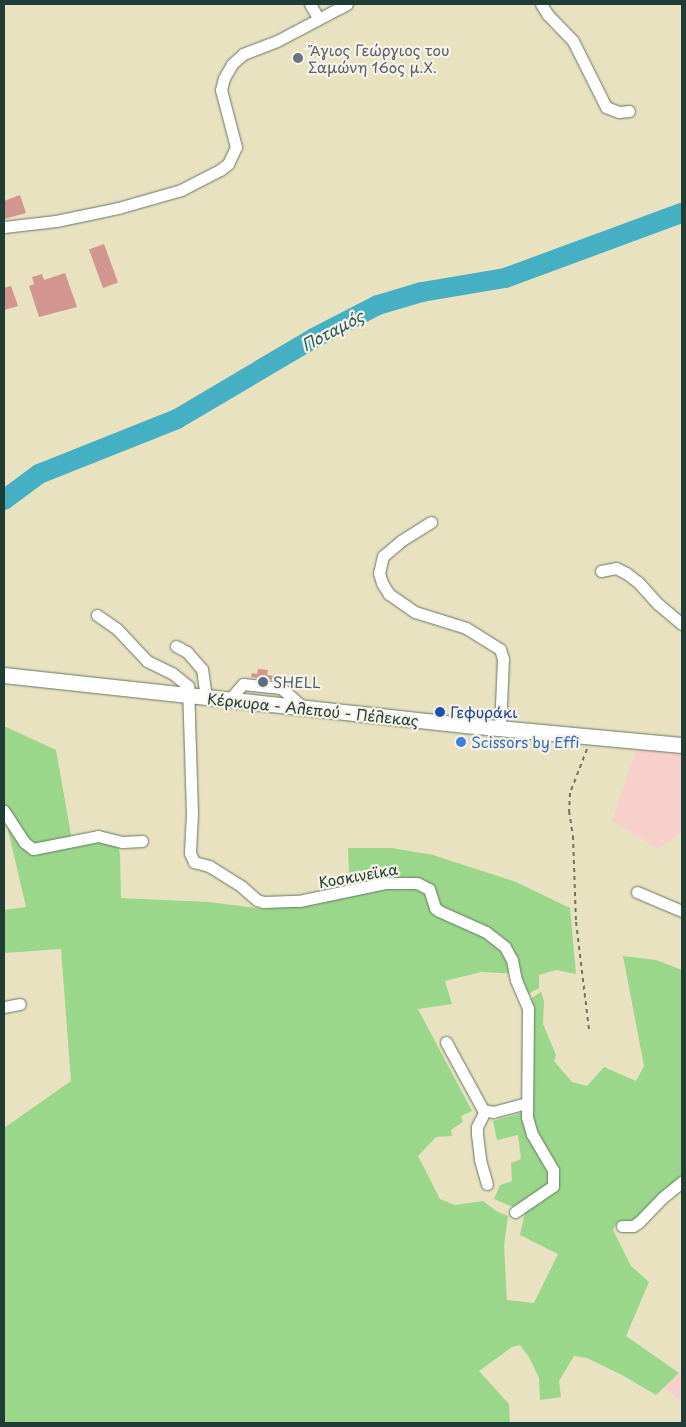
<!DOCTYPE html>
<html>
<head>
<meta charset="utf-8">
<style>
  body { margin:0 }
  #map { position:relative; width:686px; height:1427px; overflow:hidden; background:#e8e2c0; font-family:"Playpen Sans",sans-serif }
  div>[style] { position:absolute }
  .built>* { inset:0; background:#f7d0cc }
  .green>* { inset:0; background:#9ad78b }
  .river>* { height:20px; margin:-10px; padding:0 10px; transform-origin:10px; border-radius:10px; background:#45b0c4 }
  .building>* { inset:0; background:#d3958f; transform-origin:0 0 }
  .path>* { height:2px; margin-top:-1px; transform-origin:0; background:repeating-linear-gradient(90deg,#657765 0 4px,transparent 0 8px) }
  .roads { filter:drop-shadow(0 0 1px #657765) drop-shadow(0 0 1px #657765) }
  .minor>* { height:11px; margin:-5.5px; padding:0 5.5px; transform-origin:5.5px; border-radius:5.5px; background:#fff }
  .major>* { height:15px; margin:-7.5px; padding:0 7.5px; transform-origin:7.5px; border-radius:7.5px; background:#fff }
  .dots>* { width:14px; height:14px; translate:-50% -50%; box-sizing:border-box; border:2px solid #f7f3e8; border-radius:50% }
  span { translate:-50% -50%; white-space:nowrap; text-align:center; line-height:1.15; -webkit-text-stroke:4.5px #f7f3e8; paint-order:stroke }
  .worship-label { font-size:15px; color:#5b616d }
  .left { translate:0 -50%; text-align:left }
  .service-label { font-size:15px; color:#4e5e75 }
  .street-label { font-size:15px; color:#1f3d34 }
  .transit-label { font-size:15px; color:#164399 }
  .shop-label { font-size:15px; color:#366cbe }
  .water-label { font-size:16px; color:#285a58; font-style:italic }
  .frame { position:absolute; inset:0; border:5px solid #1f3d34; pointer-events:none }
</style>
</head>
<body>
<div id="map">
  <div class="built">
    <i style="clip-path:polygon(637px 748px,682px 752px,682px 832px,658px 849px,612px 821px)"></i>
    <i style="clip-path:polygon(682px 1370px,682px 1402px,664px 1388px)"></i>
  </div>
  <div class="green">
    <i style="clip-path:polygon(4px 726px,56px 750px,73px 846px,99px 839px,118px 845px,120px 854px,121px 898px,209px 902px,265px 909px,350px 896px,348px 848px,392px 848px,433px 855px,516px 882px,570px 908px,576px 974px,556px 970px,539px 975px,539px 988px,528px 994px,519px 974px,481px 972px,445px 981px,452px 1004px,418px 1009px,472px 1111px,461px 1116px,463px 1122px,451px 1130px,452px 1136px,436px 1137px,418px 1156px,440px 1199px,455px 1205px,483px 1201px,496px 1211px,508px 1216px,504px 1246px,507px 1300px,534px 1303px,558px 1254px,520px 1235px,525px 1212px,494px 1199px,500px 1185px,512px 1181px,511px 1163px,521px 1159px,518px 1135px,497px 1140px,493px 1121px,531px 1110px,530px 999px,541px 992px,544px 1001px,543px 1024px,556px 1055px,554px 1061px,572px 1082px,587px 1086px,604px 1067px,636px 1081px,644px 1066px,623px 956px,656px 960px,682px 970px,682px 1175px,631px 1223px,618px 1221px,613px 1230px,631px 1266px,649px 1282px,626px 1336px,679px 1373px,656px 1395px,622px 1375px,587px 1358px,574px 1356px,559px 1381px,561px 1397px,540px 1400px,539px 1378px,529px 1357px,520px 1345px,512px 1347px,479px 1371px,509px 1404px,510px 1423px,4px 1423px,4px 1128px,71px 1081px,61px 949px,4px 953px,4px 910px,26px 907px,4px 813px)"></i>
  </div>
  <div class="river">
    <i style="left:4px;top:500px;width:44px;rotate:-36.6deg"></i>
    <i style="left:39px;top:474px;width:149px;rotate:-21.7deg"></i>
    <i style="left:177px;top:419px;width:159px;rotate:-30.6deg"></i>
    <i style="left:314px;top:338px;width:72px;rotate:-27.3deg"></i>
    <i style="left:378px;top:305px;width:46px;rotate:-16.5deg"></i>
    <i style="left:422px;top:292px;width:84px;rotate:-9.6deg"></i>
    <i style="left:505px;top:278px;width:189px;rotate:-20.2deg"></i>
  </div>
  <div class="building">
    <i style="clip-path:polygon(20px 195px,26px 213px,4px 219px,4px 201px)"></i>
    <i style="left:104px;top:244px;width:41px;height:16px;rotate:70deg"></i>
    <i style="clip-path:polygon(65px 273px,77px 307px,39px 317px,29px 286px,34px 284px,32px 277px,42px 274px,44px 280px)"></i>
    <i style="clip-path:polygon(11px 286px,18px 306px,4px 310px,4px 288px)"></i>
    <i style="clip-path:polygon(258px 669px,268px 670px,267px 675px,274px 676px,274px 680px,251px 677px,252px 673px,257px 674px)"></i>
  </div>
  <div class="path">
    <i style="left:587px;top:749px;width:47px;rotate:111.1deg"></i>
    <i style="left:570px;top:793px;width:18px;rotate:93deg"></i>
    <i style="left:569px;top:811px;width:25px;rotate:81deg"></i>
    <i style="left:573px;top:836px;width:86px;rotate:88deg"></i>
    <i style="left:576px;top:922px;width:108px;rotate:83.1deg"></i>
  </div>
  <div class="roads">
    <div class="minor">
      <i style="left:310px;top:4px;width:16px;rotate:60deg"></i>
      <i style="left:541px;top:4px;width:13px;rotate:58deg"></i>
      <i style="left:548px;top:15px;width:36px;rotate:46deg"></i>
      <i style="left:573px;top:41px;width:74px;rotate:63.4deg"></i>
      <i style="left:606px;top:107px;width:14px;rotate:21deg"></i>
      <i style="left:619px;top:112px;width:10px;rotate:-6deg"></i>
      <i style="left:4px;top:227px;width:52px;rotate:-6.6deg"></i>
      <i style="left:56px;top:221px;width:63px;rotate:-11.8deg"></i>
      <i style="left:118px;top:208px;width:66px;rotate:-15.9deg"></i>
      <i style="left:181px;top:190px;width:44px;rotate:-27.1deg"></i>
      <i style="left:220px;top:170px;width:10px;rotate:-37deg"></i>
      <i style="left:228px;top:164px;width:19px;rotate:-65deg"></i>
      <i style="left:236px;top:147px;width:59px;rotate:-104.7deg"></i>
      <i style="left:221px;top:90px;width:12px;rotate:-76deg"></i>
      <i style="left:224px;top:78px;width:16px;rotate:-60deg"></i>
      <i style="left:232px;top:64px;width:15px;rotate:-42deg"></i>
      <i style="left:243px;top:54px;width:36px;rotate:-21deg"></i>
      <i style="left:277px;top:41px;width:79px;rotate:-27.9deg"></i>
      <i style="left:431px;top:522px;width:36px;rotate:148deg"></i>
      <i style="left:401px;top:541px;width:23px;rotate:140deg"></i>
      <i style="left:383px;top:556px;width:17px;rotate:103deg"></i>
      <i style="left:379px;top:573px;width:10px;rotate:73deg"></i>
      <i style="left:382px;top:583px;width:13px;rotate:58deg"></i>
      <i style="left:389px;top:594px;width:32px;rotate:35deg"></i>
      <i style="left:415px;top:612px;width:53px;rotate:17.4deg"></i>
      <i style="left:466px;top:628px;width:40px;rotate:32deg"></i>
      <i style="left:500px;top:649px;width:10px;rotate:73deg"></i>
      <i style="left:503px;top:659px;width:69px;rotate:92.5deg"></i>
      <i style="left:601px;top:571px;width:15px;rotate:-11deg"></i>
      <i style="left:616px;top:568px;width:11px;rotate:27deg"></i>
      <i style="left:626px;top:573px;width:15px;rotate:37deg"></i>
      <i style="left:638px;top:582px;width:30px;rotate:48deg"></i>
      <i style="left:658px;top:604px;width:31px;rotate:40deg"></i>
      <i style="left:97px;top:615px;width:24px;rotate:35deg"></i>
      <i style="left:117px;top:629px;width:44px;rotate:46.8deg"></i>
      <i style="left:147px;top:661px;width:28px;rotate:26deg"></i>
      <i style="left:172px;top:673px;width:21px;rotate:39deg"></i>
      <i style="left:188px;top:686px;width:127px;rotate:88.2deg"></i>
      <i style="left:192px;top:813px;width:40px;rotate:92.9deg"></i>
      <i style="left:190px;top:853px;width:10px;rotate:66deg"></i>
      <i style="left:194px;top:862px;width:16px;rotate:15deg"></i>
      <i style="left:209px;top:866px;width:39px;rotate:32deg"></i>
      <i style="left:242px;top:887px;width:20px;rotate:41deg"></i>
      <i style="left:257px;top:900px;width:6px;rotate:18deg"></i>
      <i style="left:263px;top:902px;width:36px;rotate:-2deg"></i>
      <i style="left:299px;top:901px;width:88px;rotate:-11.8deg"></i>
      <i style="left:385px;top:883px;width:32px"></i>
      <i style="left:417px;top:883px;width:13px;rotate:27deg"></i>
      <i style="left:429px;top:889px;width:20px;rotate:72deg"></i>
      <i style="left:435px;top:908px;width:5px;rotate:37deg"></i>
      <i style="left:439px;top:911px;width:51px;rotate:24.1deg"></i>
      <i style="left:486px;top:932px;width:24px;rotate:38deg"></i>
      <i style="left:505px;top:947px;width:15px;rotate:62deg"></i>
      <i style="left:512px;top:960px;width:20px;rotate:79deg"></i>
      <i style="left:516px;top:980px;width:30px;rotate:67deg"></i>
      <i style="left:528px;top:1008px;width:109px;rotate:90.5deg"></i>
      <i style="left:527px;top:1117px;width:18px;rotate:74deg"></i>
      <i style="left:532px;top:1134px;width:42px;rotate:59.7deg"></i>
      <i style="left:553px;top:1170px;width:16px;rotate:90deg"></i>
      <i style="left:553px;top:1186px;width:46px;rotate:145.6deg"></i>
      <i style="left:176px;top:646px;width:13px;rotate:29deg"></i>
      <i style="left:187px;top:652px;width:23px;rotate:49deg"></i>
      <i style="left:202px;top:669px;width:28px;rotate:82deg"></i>
      <i style="left:229px;top:700px;width:21px;rotate:-49deg"></i>
      <i style="left:243px;top:684px;width:38px;rotate:6deg"></i>
      <i style="left:281px;top:688px;width:30px;rotate:41deg"></i>
      <i style="left:4px;top:811px;width:37px;rotate:57deg"></i>
      <i style="left:24px;top:842px;width:11px;rotate:38deg"></i>
      <i style="left:33px;top:849px;width:66px;rotate:-11.3deg"></i>
      <i style="left:98px;top:836px;width:25px;rotate:14deg"></i>
      <i style="left:122px;top:842px;width:20px;rotate:-3deg"></i>
      <i style="left:637px;top:892px;width:49px;rotate:22.9deg"></i>
      <i style="left:4px;top:1007px;width:16px;rotate:-11deg"></i>
      <i style="left:446px;top:1042px;width:77px;rotate:61.4deg"></i>
      <i style="left:483px;top:1110px;width:10px;rotate:11deg"></i>
      <i style="left:493px;top:1112px;width:35px;rotate:-15deg"></i>
      <i style="left:485px;top:1111px;width:18px;rotate:117deg"></i>
      <i style="left:477px;top:1127px;width:7px;rotate:90deg"></i>
      <i style="left:477px;top:1134px;width:26px;rotate:83deg"></i>
      <i style="left:480px;top:1160px;width:25px;rotate:74deg"></i>
      <i style="left:622px;top:1226px;width:11px"></i>
      <i style="left:633px;top:1226px;width:7px;rotate:-34deg"></i>
      <i style="left:639px;top:1222px;width:33px;rotate:-46deg"></i>
      <i style="left:662px;top:1198px;width:26px;rotate:-39deg"></i>
    </div>
    <div class="major">
      <i style="left:4px;top:675px;width:475px;rotate:6.2deg"></i>
      <i style="left:476px;top:726px;width:207px;rotate:5.3deg"></i>
    </div>
  </div>
  <div class="dots">
    <i style="left:298px;top:58px;background:#6b7280"></i>
    <i style="left:263px;top:682px;background:#5c6f8a"></i>
    <i style="left:440px;top:712px;background:#1a4fb4"></i>
    <i style="left:461px;top:742px;background:#3f7fe0"></i>
  </div>
  <div class="worship-label">
    <span class="left" style="left:308px;top:58px">Ἄγιος Γεώργιος του<br>Σαμώνη 16ος μ.Χ.</span>
  </div>
  <div class="service-label">
    <span class="left" style="left:273px;top:682px">SHELL</span>
  </div>
  <div class="street-label">
    <span style="left:313px;top:709px;rotate:6deg">Κέρκυρα - Αλεπού - Πέλεκας</span>
    <span style="left:358px;top:875px;rotate:-10deg">Κοσκινεϊκα</span>
  </div>
  <div class="transit-label">
    <span class="left" style="left:450px;top:712px">Γεφυράκι</span>
  </div>
  <div class="shop-label">
    <span class="left" style="left:471px;top:742px">Scissors by Effi</span>
  </div>
  <div class="water-label">
    <span style="left:332px;top:330px;rotate:-28deg">Ποταμός</span>
  </div>
  <div class="frame"></div>
</div>
</body>
</html>
